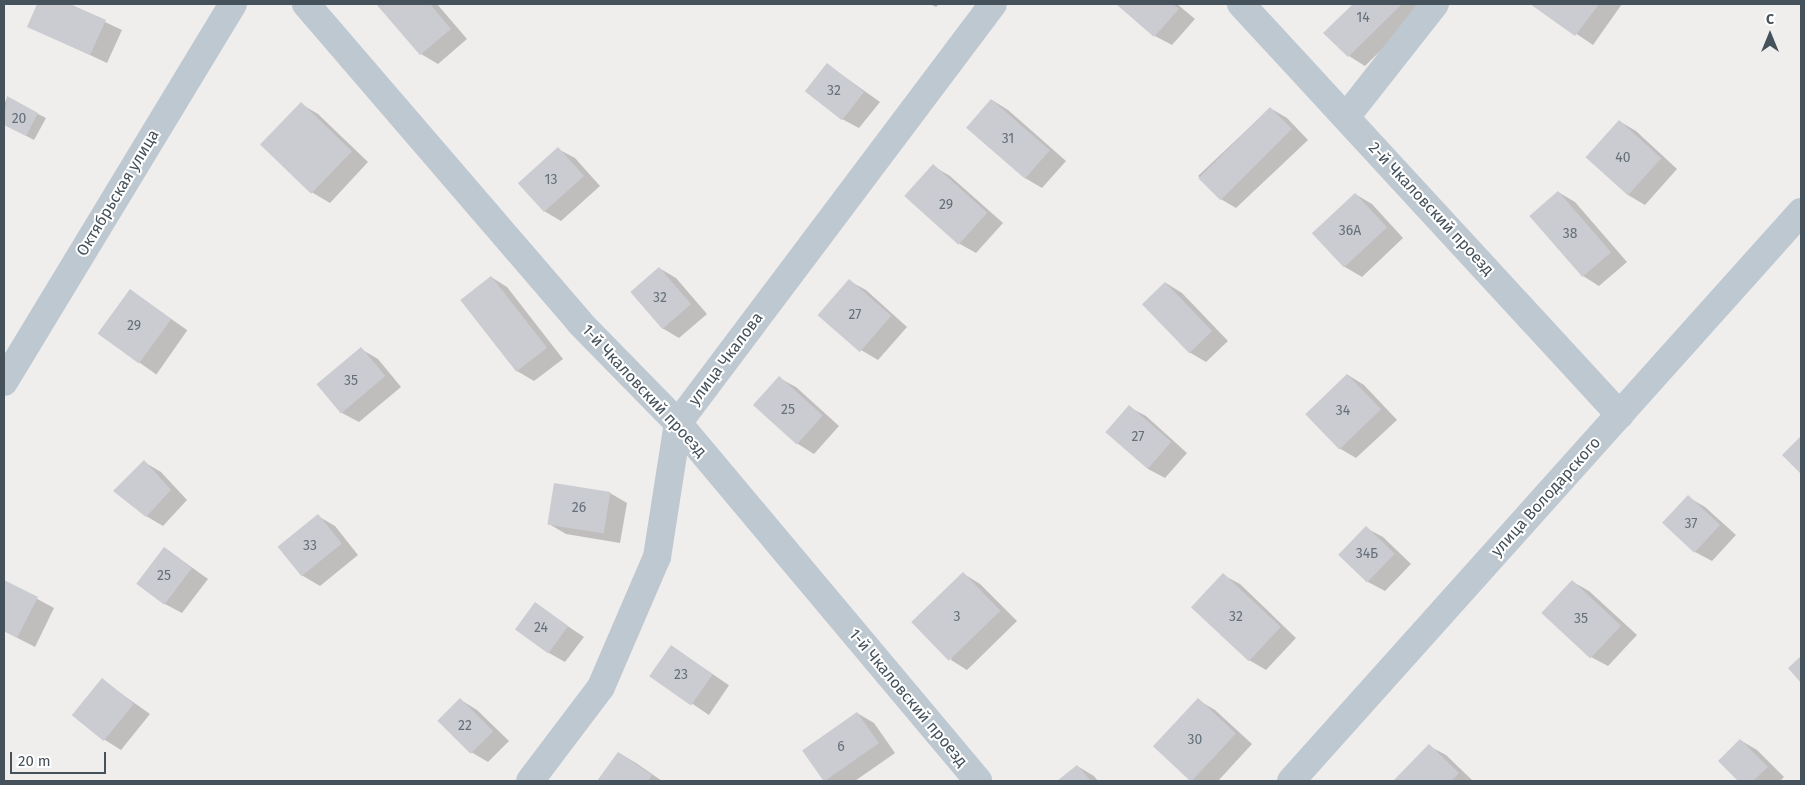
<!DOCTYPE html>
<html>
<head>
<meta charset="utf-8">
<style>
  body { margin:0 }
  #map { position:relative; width:1805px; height:785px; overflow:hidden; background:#f0eded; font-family:"Fira Sans",sans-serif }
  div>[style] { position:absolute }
  .shadow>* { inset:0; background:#0003; transform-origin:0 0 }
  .building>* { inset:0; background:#caccd2; transform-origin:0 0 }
  .minor>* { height:28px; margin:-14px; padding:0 14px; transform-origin:14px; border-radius:14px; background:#bdc8d0 }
  .tertiary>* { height:28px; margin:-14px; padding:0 14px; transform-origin:14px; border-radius:14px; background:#bdc8d0 }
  span { translate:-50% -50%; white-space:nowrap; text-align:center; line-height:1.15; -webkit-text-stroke:4px #fff; paint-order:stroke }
  .number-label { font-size:14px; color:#667079 }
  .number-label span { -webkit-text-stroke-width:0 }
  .street-label { font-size:16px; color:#45515b }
  .frame { position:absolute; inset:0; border:5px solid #45515b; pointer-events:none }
  .north { position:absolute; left:1745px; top:10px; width:50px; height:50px; -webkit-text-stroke:4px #fff; paint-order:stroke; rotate:0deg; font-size:14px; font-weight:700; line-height:20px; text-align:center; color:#45515b }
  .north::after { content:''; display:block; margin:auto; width:18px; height:22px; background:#45515b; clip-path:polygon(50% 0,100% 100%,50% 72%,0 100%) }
  .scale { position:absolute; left:10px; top:752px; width:96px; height:22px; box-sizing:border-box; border:2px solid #45515b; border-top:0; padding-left:6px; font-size:15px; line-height:18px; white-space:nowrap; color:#45515b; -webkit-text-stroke:4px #fff; paint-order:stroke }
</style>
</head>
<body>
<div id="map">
  <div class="shadow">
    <i style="clip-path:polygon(38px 4px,67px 4px,122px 30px,107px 63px,28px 26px)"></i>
    <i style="clip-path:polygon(378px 4px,437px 4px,467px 39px,438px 64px,421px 54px)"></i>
    <i style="clip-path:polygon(930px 4px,939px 4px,936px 7px)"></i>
    <i style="clip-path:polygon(1118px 4px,1177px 4px,1195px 19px,1172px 45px,1155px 36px)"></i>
    <i style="clip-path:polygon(1355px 4px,1425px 4px,1427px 5px,1365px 66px,1349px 56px,1325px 33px)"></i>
    <i style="clip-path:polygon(1532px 4px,1622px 4px,1593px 45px)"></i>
    <i style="clip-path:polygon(828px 65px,880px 102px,859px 128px,842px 119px)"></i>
    <i style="clip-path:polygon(7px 98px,46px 118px,34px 140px,4px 124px,4px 104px)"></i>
    <i style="clip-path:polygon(992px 100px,1008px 110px,1066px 161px,1042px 188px,1025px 178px)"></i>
    <i style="clip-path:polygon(301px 104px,318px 114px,368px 162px,330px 203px,313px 193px,263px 145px)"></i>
    <i style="clip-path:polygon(1270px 108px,1287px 118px,1308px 140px,1236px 208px,1219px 198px,1198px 176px)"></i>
    <i style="clip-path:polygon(1619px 121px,1636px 131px,1677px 169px,1645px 205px,1628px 195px,1587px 157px)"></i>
    <i style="clip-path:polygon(558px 149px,575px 158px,600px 186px,561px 221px,544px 211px)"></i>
    <i style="clip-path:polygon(933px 166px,950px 176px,1003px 223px,976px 253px,960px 244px)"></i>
    <i style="clip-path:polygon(1558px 192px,1575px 202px,1627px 262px,1599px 286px,1583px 276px)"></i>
    <i style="clip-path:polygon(1355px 194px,1372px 204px,1403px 238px,1362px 277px,1345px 267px,1314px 234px)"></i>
    <i style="clip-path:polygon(659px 268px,676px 278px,707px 314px,679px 338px,662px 328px,631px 292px)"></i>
    <i style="clip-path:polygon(491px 277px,507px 287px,563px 359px,534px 381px,517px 371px)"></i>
    <i style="clip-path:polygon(849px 281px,866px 290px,907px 327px,878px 360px,861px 350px,820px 314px)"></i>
    <i style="clip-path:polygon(1166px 283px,1182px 293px,1228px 341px,1206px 362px,1189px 352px,1144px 304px)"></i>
    <i style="left:130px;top:290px;width:70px;height:54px;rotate:35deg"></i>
    <i style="clip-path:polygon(361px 349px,378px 359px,401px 387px,359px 422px,342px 413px)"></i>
    <i style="clip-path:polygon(1348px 375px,1364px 385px,1397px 420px,1356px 458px,1339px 448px,1307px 414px)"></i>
    <i style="clip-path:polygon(779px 378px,796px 387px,839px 426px,814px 454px,798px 444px)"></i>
    <i style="clip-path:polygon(1129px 407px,1146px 416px,1187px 453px,1165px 478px,1148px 469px)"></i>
    <i style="clip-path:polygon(144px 462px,161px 472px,187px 500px,163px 526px,146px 516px)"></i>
    <i style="clip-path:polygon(610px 493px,627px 503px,620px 543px,566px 534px,549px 524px)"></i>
    <i style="clip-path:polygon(1688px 497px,1705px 507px,1736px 535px,1712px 561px,1695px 552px)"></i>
    <i style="clip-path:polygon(318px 516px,335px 526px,358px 555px,320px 586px,303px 576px,280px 547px)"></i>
    <i style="clip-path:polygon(1366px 528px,1383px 537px,1411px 564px,1385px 591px,1368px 582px)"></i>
    <i style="clip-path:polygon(165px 548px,208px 579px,182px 613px,165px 604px)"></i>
    <i style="clip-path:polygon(964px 574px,980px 584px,1017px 621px,967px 670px,951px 660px)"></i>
    <i style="clip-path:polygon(1223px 575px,1240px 584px,1296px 638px,1266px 670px,1249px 660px,1193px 607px)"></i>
    <i style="clip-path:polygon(4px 581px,54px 608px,35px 647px,4px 631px)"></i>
    <i style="clip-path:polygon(1573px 582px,1589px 591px,1637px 635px,1608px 666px,1591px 657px)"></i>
    <i style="clip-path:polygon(535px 604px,584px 637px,565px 662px,549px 653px)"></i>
    <i style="left:671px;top:646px;width:70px;height:36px;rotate:34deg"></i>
    <i style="clip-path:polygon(102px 680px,150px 714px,121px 750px,105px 740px)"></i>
    <i style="clip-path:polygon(461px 700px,477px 710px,509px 741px,488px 762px,471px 752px)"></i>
    <i style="clip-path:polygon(1198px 700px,1215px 710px,1252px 744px,1218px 781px,1194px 781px,1156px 747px)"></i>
    <i style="clip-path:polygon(857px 713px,874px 723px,895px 753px,855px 781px,828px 781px,805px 751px)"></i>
    <i style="clip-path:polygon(1740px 740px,1757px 750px,1784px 777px,1780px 781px,1739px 781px,1719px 761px)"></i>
    <i style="clip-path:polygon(1429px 746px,1446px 755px,1473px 781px,1395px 781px)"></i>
    <i style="clip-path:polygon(619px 753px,636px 763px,662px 781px,599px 781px)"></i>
    <i style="clip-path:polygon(1077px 766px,1094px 776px,1098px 781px,1059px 781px)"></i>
  </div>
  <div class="building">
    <i style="clip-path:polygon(37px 4px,70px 4px,106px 20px,90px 55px,27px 27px)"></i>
    <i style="clip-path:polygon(376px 4px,430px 4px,451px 29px,420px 55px)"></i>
    <i style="clip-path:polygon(1116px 4px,1173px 4px,1179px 9px,1154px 37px)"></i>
    <i style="clip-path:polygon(1353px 4px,1402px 4px,1348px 57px,1323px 33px)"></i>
    <i style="clip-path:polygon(1530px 4px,1599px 4px,1575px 36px)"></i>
    <i style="left:827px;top:63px;width:47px;height:36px;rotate:38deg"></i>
    <i style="clip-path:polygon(7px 96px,38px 113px,26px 136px,4px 125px)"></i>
    <i style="left:991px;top:99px;width:78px;height:38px;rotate:41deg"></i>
    <i style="left:301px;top:102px;width:71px;height:59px;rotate:44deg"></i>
    <i style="left:1270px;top:107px;width:31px;height:101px;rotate:45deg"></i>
    <i style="left:1619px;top:120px;width:57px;height:50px;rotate:42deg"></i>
    <i style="left:558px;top:147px;width:39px;height:54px;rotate:48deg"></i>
    <i style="left:933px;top:164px;width:73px;height:43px;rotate:42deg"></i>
    <i style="left:1558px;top:191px;width:81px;height:38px;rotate:49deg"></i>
    <i style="left:1355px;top:193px;width:47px;height:59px;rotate:47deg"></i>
    <i style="left:659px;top:267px;width:49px;height:38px;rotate:49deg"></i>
    <i style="left:491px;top:276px;width:91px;height:39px;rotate:52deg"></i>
    <i style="left:849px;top:279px;width:56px;height:48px;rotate:41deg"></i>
    <i style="left:1165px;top:282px;width:68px;height:32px;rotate:46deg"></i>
    <i style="left:130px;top:289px;width:51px;height:55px;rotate:36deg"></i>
    <i style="left:361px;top:347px;width:38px;height:58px;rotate:50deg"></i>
    <i style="left:1347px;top:374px;width:49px;height:58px;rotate:46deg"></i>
    <i style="left:779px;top:376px;width:59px;height:39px;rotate:42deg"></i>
    <i style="left:1129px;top:405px;width:56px;height:36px;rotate:41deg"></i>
    <i style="clip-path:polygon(1801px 436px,1801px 474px,1782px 455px)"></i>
    <i style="clip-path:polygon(144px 460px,171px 490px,146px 517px,113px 491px)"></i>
    <i style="left:554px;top:483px;width:57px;height:42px;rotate:9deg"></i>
    <i style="left:1688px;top:495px;width:44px;height:38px;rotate:43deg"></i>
    <i style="left:318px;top:514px;width:38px;height:52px;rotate:51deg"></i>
    <i style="left:1366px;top:526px;width:40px;height:40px;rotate:44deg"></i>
    <i style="left:164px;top:547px;width:35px;height:46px;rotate:37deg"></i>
    <i style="left:963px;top:572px;width:54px;height:72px;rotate:46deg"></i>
    <i style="left:1223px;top:573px;width:79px;height:47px;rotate:43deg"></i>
    <i style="clip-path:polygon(4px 580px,38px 597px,17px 638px,4px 631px)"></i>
    <i style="left:1572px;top:580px;width:67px;height:45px;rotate:43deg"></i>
    <i style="left:535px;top:602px;width:41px;height:34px;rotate:36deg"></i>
    <i style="left:671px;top:645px;width:51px;height:38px;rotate:35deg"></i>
    <i style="clip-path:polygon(1801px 656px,1801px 683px,1788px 668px)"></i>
    <i style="left:102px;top:678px;width:41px;height:48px;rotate:39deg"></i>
    <i style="left:460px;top:698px;width:47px;height:32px;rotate:45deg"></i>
    <i style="left:1198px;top:698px;width:52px;height:66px;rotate:43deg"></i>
    <i style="left:857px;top:712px;width:38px;height:67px;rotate:55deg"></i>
    <i style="clip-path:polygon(1740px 739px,1768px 767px,1753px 781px,1738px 781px,1718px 761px)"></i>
    <i style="clip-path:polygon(1429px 744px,1459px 773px,1451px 781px,1393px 781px)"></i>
    <i style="clip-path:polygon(618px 752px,652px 775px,648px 781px,597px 781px)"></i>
    <i style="clip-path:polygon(1077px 765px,1091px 781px,1057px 781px)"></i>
  </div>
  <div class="minor">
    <i style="left:306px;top:4px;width:421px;rotate:49.3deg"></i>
    <i style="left:580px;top:323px;width:140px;rotate:45.6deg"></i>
    <i style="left:678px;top:423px;width:467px;rotate:50deg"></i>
    <i style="left:1241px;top:4px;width:559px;rotate:47.32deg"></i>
    <i style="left:1346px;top:117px;width:144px;rotate:-51.8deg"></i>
    <i style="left:530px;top:781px;width:118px;rotate:-52.9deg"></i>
    <i style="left:601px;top:687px;width:142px;rotate:-66.7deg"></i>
    <i style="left:657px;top:557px;width:136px;rotate:-81.1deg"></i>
    <i style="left:678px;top:423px;width:524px;rotate:-53.06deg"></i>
    <i style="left:1291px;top:781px;width:764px;rotate:-48.13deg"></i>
  </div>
  <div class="tertiary">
    <i style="left:4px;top:382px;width:442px;rotate:-58.8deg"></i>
  </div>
  <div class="number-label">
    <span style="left:1363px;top:18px">14</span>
    <span style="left:834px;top:91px">32</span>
    <span style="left:19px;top:119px">20</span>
    <span style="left:1008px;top:139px">31</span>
    <span style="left:1623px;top:158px">40</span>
    <span style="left:551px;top:180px">13</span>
    <span style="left:946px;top:205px">29</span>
    <span style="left:1350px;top:231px">36А</span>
    <span style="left:1570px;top:234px">38</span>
    <span style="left:660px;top:298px">32</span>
    <span style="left:855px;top:315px">27</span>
    <span style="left:134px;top:326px">29</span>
    <span style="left:351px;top:381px">35</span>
    <span style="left:788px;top:410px">25</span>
    <span style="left:1343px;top:411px">34</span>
    <span style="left:1138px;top:437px">27</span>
    <span style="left:579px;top:508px">26</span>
    <span style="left:1691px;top:524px">37</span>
    <span style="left:310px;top:546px">33</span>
    <span style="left:1367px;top:554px">34Б</span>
    <span style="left:164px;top:576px">25</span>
    <span style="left:957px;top:617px">3</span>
    <span style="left:1236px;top:617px">32</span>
    <span style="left:1581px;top:619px">35</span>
    <span style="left:541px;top:628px">24</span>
    <span style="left:681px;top:675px">23</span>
    <span style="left:465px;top:726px">22</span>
    <span style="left:1195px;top:740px">30</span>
    <span style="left:841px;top:747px">6</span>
  </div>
  <div class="street-label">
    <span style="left:118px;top:193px;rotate:-59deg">Октябрьская улица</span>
    <span style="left:1431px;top:209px;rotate:47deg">2-й Чкаловский проезд</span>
    <span style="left:726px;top:359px;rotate:-53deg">улица Чкалова</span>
    <span style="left:644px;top:391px;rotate:47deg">1-й Чкаловский проезд</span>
    <span style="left:1546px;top:497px;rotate:-48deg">улица Володарского</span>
    <span style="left:908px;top:698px;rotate:50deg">1-й Чкаловский проезд</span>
  </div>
  <div class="frame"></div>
  <div class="north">С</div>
  <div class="scale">20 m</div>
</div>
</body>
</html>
